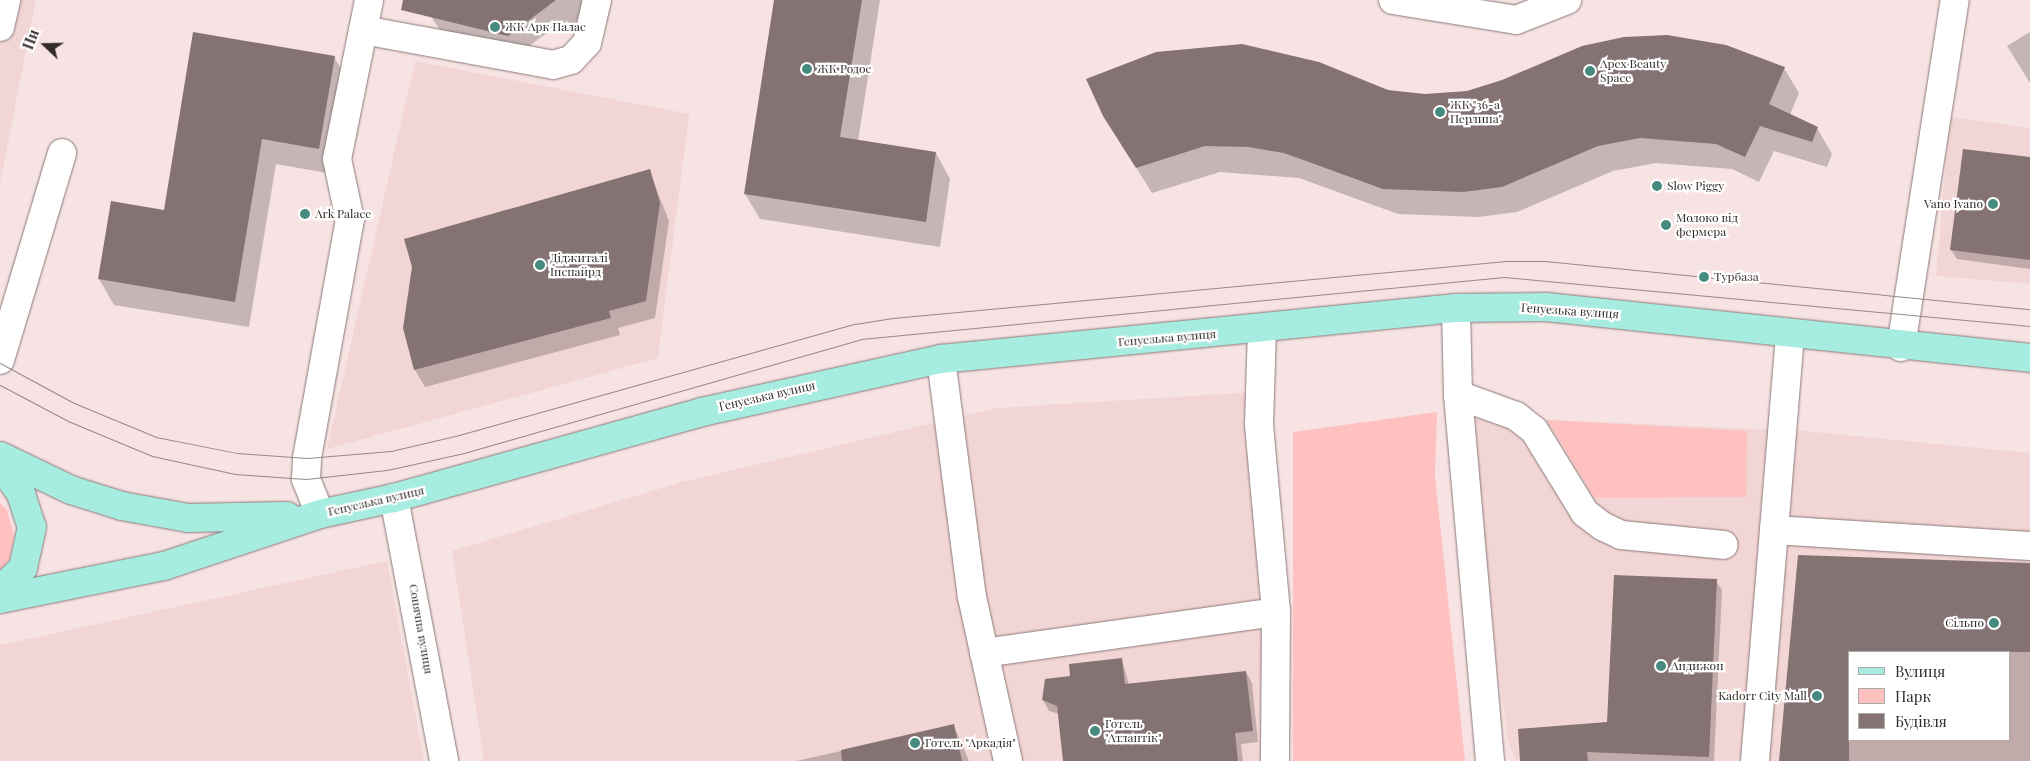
<!DOCTYPE html>
<html>
<head>
<meta charset="utf-8">
<style>
  body { margin:0 }
  #map { position:relative; width:2030px; height:761px; overflow:hidden; background:#f7e3e3; font-family:"Playfair Display",serif }
  div>[style] { position:absolute }
  .built>* { inset:0; background:#f2d6d5 }
  .green>* { inset:0; background:#fec1c0 }
  .shadow>* { inset:0; background:#0003 }
  .building>* { inset:0; background:#857373 }
  .roads { filter:drop-shadow(0 0 1px #8a7978) drop-shadow(0 0 1px #8a7978) }
  .minor>* { height:28px; margin:-14px; padding:0 14px; transform-origin:14px; border-radius:14px; background:#fff }
  .major>* { height:28px; margin:-14px; padding:0 14px; transform-origin:14px; border-radius:14px; background:#a6ece0 }
  .tram>* { height:1px; margin:-0.5px; padding:0 0.5px; transform-origin:0.5px; border-radius:0.5px; background:#988989 }
  .dots>* { width:14px; height:14px; translate:-50% -50%; box-sizing:border-box; border:2px solid #fff; border-radius:50% }
  span { translate:-50% -50%; white-space:nowrap; text-align:center; line-height:1.15; -webkit-text-stroke:4.5px #fff; paint-order:stroke }
  .poi-label { font-size:12px; color:#332b2b }
  .left { translate:0 -50%; text-align:left }
  .right { translate:-100% -50%; text-align:right }
  .street-label { font-size:12px; color:#332b2b }
  .legend { position:absolute; left:1848px; top:651px; width:162px; height:90px; box-sizing:border-box; background:#fff; border:1px solid #adaaaa; margin:0; padding:6px 9px; list-style:none; font-size:15px; color:#332b2b }
  .legend li { display:flex; align-items:center; gap:10px; height:25px }
  .legend b { width:25px; border:1px solid #adaaaa }
  .north { position:absolute; left:20px; top:20px; width:50px; height:50px; -webkit-text-stroke:4px #fff; paint-order:stroke; rotate:291deg; font-size:14px; font-weight:700; line-height:20px; text-align:center; color:#332b2b }
  .north::after { content:''; display:block; margin:auto; width:18px; height:22px; background:#332b2b; clip-path:polygon(50% 0,100% 100%,50% 72%,0 100%) }
</style>
</head>
<body>
<div id="map">
  <div class="built">
    <i style="clip-path:polygon(0 0,36px 0,0 183px)"></i>
    <i style="clip-path:polygon(415px 61px,689px 114px,658px 358px,327px 449px)"></i>
    <i style="clip-path:polygon(1950px 117px,2030px 128px,2030px 284px,1936px 276px)"></i>
    <i style="clip-path:polygon(1273px 391px,1270px 761px,484px 761px,452px 551px,682px 482px,997px 408px)"></i>
    <i style="clip-path:polygon(evenodd,1509px 418px,1804px 431px,2030px 453px,2030px 761px,1517px 761px,1509px 746px,1470px 485px,1467px 419px,1509px 418px,1849px 652px,2009px 652px,2009px 740px,1849px 740px,1849px 652px)"></i>
    <i style="clip-path:polygon(387px 561px,424px 761px,0 761px,0 645px)"></i>
  </div>
  <div class="green">
    <i style="clip-path:polygon(1437px 412px,1435px 476px,1465px 761px,1293px 761px,1293px 432px)"></i>
    <i style="clip-path:polygon(1547px 420px,1747px 431px,1746px 497px,1595px 498px)"></i>
    <i style="clip-path:polygon(0 503px,7px 510px,14px 536px,10px 558px,0 570px)"></i>
  </div>
  <div class="shadow">
    <i style="clip-path:polygon(420px 0,585px 0,578px 34px,552px 29px,519px 54px,444px 36px)"></i>
    <i style="clip-path:polygon(775px 0,880px 0,858px 141px,936px 153px,950px 179px,940px 247px,760px 219px,745px 194px)"></i>
    <i style="clip-path:polygon(2030px 32px,2030px 83px,2007px 46px)"></i>
    <i style="clip-path:polygon(334px 57px,349px 82px,333px 174px,276px 164px,249px 327px,114px 305px,99px 279px,112px 203px,165px 211px)"></i>
    <i style="clip-path:polygon(1784px 68px,1799px 93px,1790px 115px,1817px 128px,1832px 154px,1827px 167px,1774px 151px,1759px 182px,1732px 169px,1656px 163px,1613px 171px,1517px 212px,1478px 217px,1398px 214px,1299px 178px,1220px 172px,1152px 193px,1104px 116px,1388px 91px,1425px 96px)"></i>
    <i style="clip-path:polygon(2030px 158px,2030px 269px,1957px 259px,1951px 250px)"></i>
    <i style="clip-path:polygon(649px 170px,669px 221px,655px 318px,618px 328px,620px 335px,425px 387px,415px 370px)"></i>
    <i style="clip-path:polygon(evenodd,1799px 556px,2030px 564px,2030px 761px,1780px 761px,1799px 556px,1849px 652px,2009px 652px,2009px 740px,1849px 740px,1849px 652px)"></i>
    <i style="clip-path:polygon(1716px 581px,1722px 590px,1714px 761px,1522px 761px,1608px 723px)"></i>
    <i style="clip-path:polygon(1122px 660px,1129px 685px,1246px 672px,1252px 683px,1258px 742px,1241px 744px,1243px 761px,1064px 761px,1059px 714px,1049px 711px,1043px 700px,1071px 678px)"></i>
    <i style="clip-path:polygon(954px 726px,969px 761px,796px 761px)"></i>
  </div>
  <div class="building">
    <i style="clip-path:polygon(403px 0,556px 0,508px 36px,401px 10px)"></i>
    <i style="clip-path:polygon(774px 0,862px 0,840px 137px,936px 152px,926px 222px,744px 194px)"></i>
    <i style="clip-path:polygon(193px 32px,335px 56px,319px 149px,262px 139px,235px 302px,98px 279px,111px 201px,164px 210px)"></i>
    <i style="clip-path:polygon(1667px 35px,1726px 45px,1785px 67px,1769px 104px,1818px 127px,1812px 142px,1760px 126px,1745px 157px,1716px 144px,1640px 138px,1598px 146px,1502px 187px,1463px 192px,1383px 189px,1284px 153px,1248px 147px,1205px 146px,1136px 168px,1103px 116px,1086px 79px,1156px 52px,1242px 44px,1319px 62px,1388px 90px,1425px 94px,1467px 91px,1502px 80px,1582px 46px,1624px 37px)"></i>
    <i style="clip-path:polygon(1963px 149px,2030px 157px,2030px 260px,1950px 250px)"></i>
    <i style="clip-path:polygon(650px 169px,660px 203px,646px 301px,609px 311px,611px 318px,414px 370px,403px 328px,412px 267px,404px 239px)"></i>
    <i style="clip-path:polygon(1798px 555px,2030px 563px,2030px 652px,1849px 652px,1849px 761px,1779px 761px)"></i>
    <i style="clip-path:polygon(1614px 575px,1717px 579px,1709px 757px,1587px 752px,1588px 761px,1520px 761px,1518px 729px,1607px 722px)"></i>
    <i style="clip-path:polygon(1122px 658px,1125px 684px,1246px 671px,1253px 731px,1235px 733px,1238px 761px,1063px 761px,1057px 706px,1042px 700px,1045px 679px,1070px 676px,1069px 664px)"></i>
    <i style="clip-path:polygon(954px 724px,962px 761px,842px 761px,841px 750px)"></i>
  </div>
  <div class="roads">
    <div class="minor">
      <i style="left:1393px;top:0;width:125px;rotate:9.2deg"></i>
      <i style="left:1516px;top:20px;width:55px;rotate:-21.4deg"></i>
      <i style="left:0;top:27px;width:28px;rotate:-77deg"></i>
      <i style="left:363px;top:30px;width:193px;rotate:10.4deg"></i>
      <i style="left:553px;top:65px;width:19px;rotate:-16deg"></i>
      <i style="left:571px;top:60px;width:23px;rotate:-47deg"></i>
      <i style="left:587px;top:43px;width:44px;rotate:-76.9deg"></i>
      <i style="left:1456px;top:308px;width:87px;rotate:88.7deg"></i>
      <i style="left:1458px;top:395px;width:367px;rotate:85deg"></i>
      <i style="left:1262px;top:329px;width:96px;rotate:91.8deg"></i>
      <i style="left:1259px;top:425px;width:188px;rotate:84.8deg"></i>
      <i style="left:1276px;top:612px;width:149px;rotate:90.4deg"></i>
      <i style="left:1901px;top:347px;width:351px;rotate:-81.2deg"></i>
      <i style="left:941px;top:359px;width:240px;rotate:82.6deg"></i>
      <i style="left:972px;top:597px;width:168px;rotate:77.6deg"></i>
      <i style="left:0;top:360px;width:216px;rotate:-73.3deg"></i>
      <i style="left:1458px;top:395px;width:62px;rotate:19.9deg"></i>
      <i style="left:1516px;top:416px;width:23px;rotate:38deg"></i>
      <i style="left:1534px;top:430px;width:97px;rotate:58.4deg"></i>
      <i style="left:1585px;top:513px;width:21px;rotate:37deg"></i>
      <i style="left:1602px;top:526px;width:21px;rotate:25deg"></i>
      <i style="left:1621px;top:535px;width:103px;rotate:5.5deg"></i>
      <i style="left:394px;top:498px;width:268px;rotate:79.2deg"></i>
      <i style="left:320px;top:514px;width:38px;rotate:-112deg"></i>
      <i style="left:306px;top:479px;width:21px;rotate:-87deg"></i>
      <i style="left:307px;top:458px;width:242px;rotate:-79.8deg"></i>
      <i style="left:350px;top:220px;width:62px;rotate:-102deg"></i>
      <i style="left:337px;top:159px;width:162px;rotate:-78.6deg"></i>
      <i style="left:1774px;top:530px;width:256px;rotate:3.6deg"></i>
      <i style="left:984px;top:653px;width:295px;rotate:-8deg"></i>
      <i style="left:1755px;top:761px;width:428px;rotate:-85.3deg"></i>
    </div>
    <div class="major">
      <i style="left:0;top:456px;width:79px;rotate:25.6deg"></i>
      <i style="left:71px;top:490px;width:53px;rotate:17.4deg"></i>
      <i style="left:122px;top:506px;width:67px;rotate:10.3deg"></i>
      <i style="left:188px;top:518px;width:99px;rotate:-1.2deg"></i>
      <i style="left:0;top:464px;width:37px;rotate:55deg"></i>
      <i style="left:21px;top:494px;width:35px;rotate:72deg"></i>
      <i style="left:32px;top:527px;width:42px;rotate:102.4deg"></i>
      <i style="left:23px;top:568px;width:32px;rotate:136deg"></i>
      <i style="left:0;top:599px;width:167px;rotate:-11.4deg"></i>
      <i style="left:164px;top:566px;width:164px;rotate:-18.4deg"></i>
      <i style="left:320px;top:514px;width:76px;rotate:-12.2deg"></i>
      <i style="left:394px;top:498px;width:320px;rotate:-15.6deg"></i>
      <i style="left:702px;top:412px;width:245px;rotate:-12.5deg"></i>
      <i style="left:941px;top:359px;width:518px;rotate:-5.66deg"></i>
      <i style="left:1456px;top:308px;width:90px;rotate:-0.6deg"></i>
      <i style="left:1546px;top:307px;width:487px;rotate:6deg"></i>
    </div>
  </div>
  <div class="tram">
    <i style="left:0;top:363px;width:84px;rotate:28.4deg"></i>
    <i style="left:74px;top:403px;width:89px;rotate:22.5deg"></i>
    <i style="left:156px;top:437px;width:83px;rotate:11.2deg"></i>
    <i style="left:237px;top:453px;width:70px;rotate:4.1deg"></i>
    <i style="left:307px;top:458px;width:84px;rotate:-4.8deg"></i>
    <i style="left:391px;top:451px;width:70px;rotate:-13.2deg"></i>
    <i style="left:459px;top:435px;width:411px;rotate:-15.7deg"></i>
    <i style="left:855px;top:324px;width:38px;rotate:-9deg"></i>
    <i style="left:893px;top:318px;width:616px;rotate:-5.31deg"></i>
    <i style="left:1506px;top:261px;width:39px"></i>
    <i style="left:1545px;top:261px;width:487px;rotate:5.7deg"></i>
    <i style="left:0;top:385px;width:77px;rotate:27.9deg"></i>
    <i style="left:68px;top:421px;width:91px;rotate:22.6deg"></i>
    <i style="left:152px;top:456px;width:85px;rotate:12.2deg"></i>
    <i style="left:235px;top:474px;width:71px;rotate:4deg"></i>
    <i style="left:306px;top:479px;width:81px;rotate:-6.3deg"></i>
    <i style="left:387px;top:470px;width:79px;rotate:-12.4deg"></i>
    <i style="left:464px;top:453px;width:413px;rotate:-16deg"></i>
    <i style="left:861px;top:339px;width:646px;rotate:-5.51deg"></i>
    <i style="left:1504px;top:277px;width:528px;rotate:5.32deg"></i>
  </div>
  <div class="dots">
    <i style="left:495px;top:27px;background:#478b80"></i>
    <i style="left:807px;top:69px;background:#478b80"></i>
    <i style="left:1590px;top:71px;background:#478b80"></i>
    <i style="left:1440px;top:112px;background:#478b80"></i>
    <i style="left:1657px;top:186px;background:#478b80"></i>
    <i style="left:1993px;top:204px;background:#478b80"></i>
    <i style="left:305px;top:214px;background:#478b80"></i>
    <i style="left:1666px;top:225px;background:#478b80"></i>
    <i style="left:540px;top:265px;background:#478b80"></i>
    <i style="left:1704px;top:277px;background:#478b80"></i>
    <i style="left:1994px;top:623px;background:#478b80"></i>
    <i style="left:1661px;top:666px;background:#478b80"></i>
    <i style="left:1817px;top:696px;background:#478b80"></i>
    <i style="left:1095px;top:731px;background:#478b80"></i>
    <i style="left:915px;top:743px;background:#478b80"></i>
  </div>
  <div class="poi-label">
    <span class="left" style="left:505px;top:27px">ЖК Арк Палас</span>
    <span class="left" style="left:1600px;top:71px">Apex Beauty<br>Space</span>
    <span class="left" style="left:817px;top:69px">ЖК Родос</span>
    <span class="left" style="left:1450px;top:112px">ЖК "36-а<br>Перлина"</span>
    <span class="left" style="left:1667px;top:186px">Slow Piggy</span>
    <span class="right" style="left:1983px;top:204px">Vano Ivano</span>
    <span class="left" style="left:315px;top:214px">Ark Palace</span>
    <span class="left" style="left:1676px;top:225px">Молоко від<br>фермера</span>
    <span class="left" style="left:550px;top:265px">Діджиталі<br>Інспайрд</span>
    <span class="left" style="left:1714px;top:277px">Турбаза</span>
    <span class="right" style="left:1984px;top:623px">Сільпо</span>
    <span class="left" style="left:1671px;top:666px">Андижон</span>
    <span class="right" style="left:1807px;top:696px">Kadorr City Mall</span>
    <span class="left" style="left:1105px;top:731px">Готель<br>"Атлантік"</span>
    <span class="left" style="left:925px;top:743px">Готель "Аркадія"</span>
  </div>
  <div class="street-label">
    <span style="left:1570px;top:311px;rotate:4deg">Генуезька вулиця</span>
    <span style="left:1167px;top:338px;rotate:-5deg">Генуезька вулиця</span>
    <span style="left:767px;top:396px;rotate:-13deg">Генуезька вулиця</span>
    <span style="left:376px;top:501px;rotate:-13deg">Генуезька вулиця</span>
    <span style="left:421px;top:629px;rotate:80deg">Сонячна вулиця</span>
  </div>
  <ul class="legend">
  <li><b style="height:6px;background:#a6ece0"></b>Вулиця</li>
  <li><b style="height:14px;background:#fec1c0"></b>Парк</li>
  <li><b style="height:14px;background:#857373"></b>Будівля</li>
  </ul>
  <div class="north">Пн</div>
</div>
</body>
</html>
